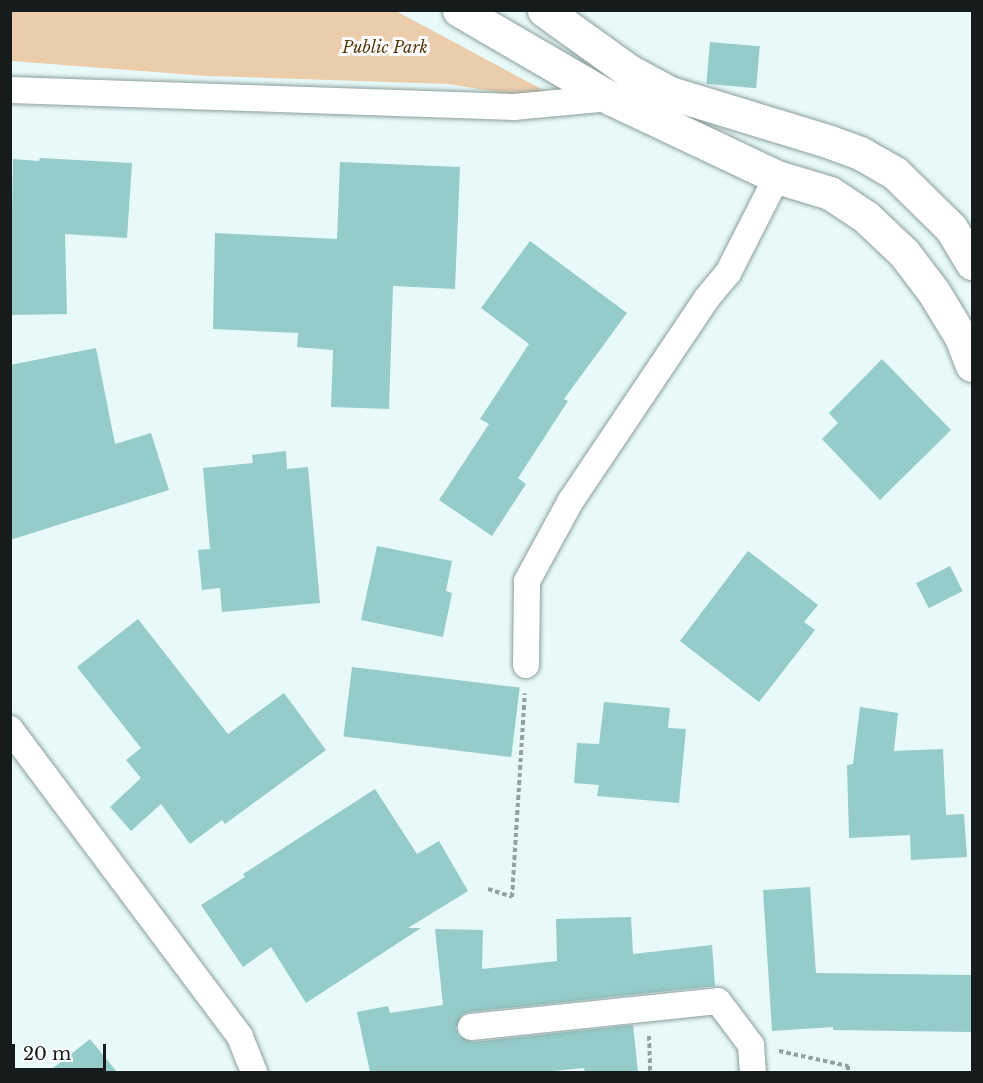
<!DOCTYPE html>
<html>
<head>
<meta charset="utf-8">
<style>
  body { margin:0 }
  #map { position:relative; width:983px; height:1083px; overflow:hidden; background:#e7faf9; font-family:"Libre Baskerville",serif }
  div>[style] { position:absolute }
  .green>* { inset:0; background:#ebcdac }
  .building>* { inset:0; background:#95cbc8; transform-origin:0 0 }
  .path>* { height:4px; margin-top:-2px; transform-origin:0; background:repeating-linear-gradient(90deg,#93a1a0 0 4.5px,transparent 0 7.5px) }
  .roads { filter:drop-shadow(0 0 2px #8c9e9c) drop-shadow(0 0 2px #8c9e9c) }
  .minor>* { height:26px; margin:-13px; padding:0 13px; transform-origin:13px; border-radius:13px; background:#fff }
  .secondary>* { height:33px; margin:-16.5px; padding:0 16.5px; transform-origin:16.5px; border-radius:16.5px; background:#fff }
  span { translate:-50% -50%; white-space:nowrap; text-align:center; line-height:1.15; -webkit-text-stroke:6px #fff; paint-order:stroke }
  .park-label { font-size:16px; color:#593b12; font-style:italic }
  .frame { position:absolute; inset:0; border:12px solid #161c1c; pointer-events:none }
  .scale { position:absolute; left:12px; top:1044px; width:94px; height:27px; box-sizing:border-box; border:3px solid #161c1c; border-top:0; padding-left:8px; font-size:18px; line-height:21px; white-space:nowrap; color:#161c1c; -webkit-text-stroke:4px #fff; paint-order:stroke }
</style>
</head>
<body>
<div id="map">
  <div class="green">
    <i style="clip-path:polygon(10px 11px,396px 11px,571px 105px,449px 84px,207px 76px,11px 61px)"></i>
  </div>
  <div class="building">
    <i style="left:710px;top:42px;width:50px;height:42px;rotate:5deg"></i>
    <i style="clip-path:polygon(40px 158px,132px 163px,127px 238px,65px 234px,67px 314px,10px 315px,13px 159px,39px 161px)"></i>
    <i style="clip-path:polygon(340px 162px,460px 167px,455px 289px,393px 286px,389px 409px,331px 407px,333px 350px,297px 347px,298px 333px,213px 329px,215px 233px,337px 239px)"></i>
    <i style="clip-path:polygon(530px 241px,627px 313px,564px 399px,568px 401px,518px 478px,526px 484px,492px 536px,439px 500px,489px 424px,480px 419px,529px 344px,481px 308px)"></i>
    <i style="clip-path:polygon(96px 348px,115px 444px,151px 433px,169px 490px,10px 540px,10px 365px)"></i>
    <i style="clip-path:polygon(882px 359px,951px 430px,880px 500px,822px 439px,838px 423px,829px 413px)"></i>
    <i style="clip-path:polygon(286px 451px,287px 469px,308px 467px,320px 603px,222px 612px,220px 588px,202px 590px,198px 550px,210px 549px,203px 468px,253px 463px,252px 455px)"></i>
    <i style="clip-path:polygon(377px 546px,452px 561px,446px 591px,452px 593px,443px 637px,361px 620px)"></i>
    <i style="clip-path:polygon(748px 551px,818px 605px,804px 622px,815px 630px,759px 702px,680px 641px)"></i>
    <i style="left:950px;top:566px;width:28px;height:38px;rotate:63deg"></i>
    <i style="clip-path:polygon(138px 619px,228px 734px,284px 693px,326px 750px,225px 824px,222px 820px,190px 844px,161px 804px,131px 831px,110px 807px,141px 778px,126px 760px,141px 748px,77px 667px)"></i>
    <i style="left:352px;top:667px;width:169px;height:70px;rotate:7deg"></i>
    <i style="clip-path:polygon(604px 702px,670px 708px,668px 728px,686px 729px,679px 803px,597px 796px,599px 785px,574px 783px,577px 743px,599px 744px)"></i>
    <i style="clip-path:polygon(860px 707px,898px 713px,894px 751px,943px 749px,946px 815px,964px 814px,967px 857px,911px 860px,910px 835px,849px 838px,847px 765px,853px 764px)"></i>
    <i style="clip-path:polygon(375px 789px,417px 854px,439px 841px,468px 891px,408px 928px,421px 928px,306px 1003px,271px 947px,243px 967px,201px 905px,245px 877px,243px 874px)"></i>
    <i style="clip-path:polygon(810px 887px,816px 973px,972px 975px,971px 1032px,833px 1030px,833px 1027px,772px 1031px,763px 890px)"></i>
    <i style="clip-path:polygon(631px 917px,633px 954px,712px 945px,715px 986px,469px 1012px,462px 1015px,456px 1028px,459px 1036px,473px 1042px,633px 1025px,638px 1072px,585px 1072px,584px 1068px,542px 1072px,370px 1072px,357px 1012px,388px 1006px,390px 1013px,443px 1005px,435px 929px,483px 930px,482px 969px,557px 961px,556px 919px)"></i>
    <i style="clip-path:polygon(90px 1039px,117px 1072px,48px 1072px)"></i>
  </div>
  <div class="path">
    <i style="left:488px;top:889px;width:25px;rotate:18deg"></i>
    <i style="left:512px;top:897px;width:204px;rotate:-86.4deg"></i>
    <i style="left:649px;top:1036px;width:36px;rotate:88deg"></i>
    <i style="left:779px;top:1051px;width:71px;rotate:12.3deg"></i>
    <i style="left:848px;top:1066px;width:6px;rotate:90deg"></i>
  </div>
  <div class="roads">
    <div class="minor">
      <i style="left:10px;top:90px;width:504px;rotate:1.93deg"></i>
      <i style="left:514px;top:107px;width:96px;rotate:-5.4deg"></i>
      <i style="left:526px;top:665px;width:84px;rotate:-89.3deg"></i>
      <i style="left:527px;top:581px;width:90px;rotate:-61.4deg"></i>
      <i style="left:570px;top:502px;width:246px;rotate:-56.1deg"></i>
      <i style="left:707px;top:298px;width:33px;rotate:-50deg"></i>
      <i style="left:728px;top:273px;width:108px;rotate:-63deg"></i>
      <i style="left:10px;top:729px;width:384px;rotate:53.2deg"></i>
      <i style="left:240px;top:1037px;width:38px;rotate:68deg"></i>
      <i style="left:471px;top:1027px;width:248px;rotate:-6deg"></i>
      <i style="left:718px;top:1001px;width:55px;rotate:53.1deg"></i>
      <i style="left:751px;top:1045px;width:27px;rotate:86deg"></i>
    </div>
    <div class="secondary">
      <i style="left:459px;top:10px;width:175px;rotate:30.2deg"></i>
      <i style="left:610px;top:98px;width:185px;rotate:25.3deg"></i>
      <i style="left:777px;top:177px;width:55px;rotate:16.8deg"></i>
      <i style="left:830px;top:193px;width:43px;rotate:33.7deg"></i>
      <i style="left:866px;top:217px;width:52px;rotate:43.5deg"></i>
      <i style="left:904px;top:253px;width:48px;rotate:52.7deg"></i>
      <i style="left:933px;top:291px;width:54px;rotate:58.7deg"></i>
      <i style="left:961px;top:337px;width:30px;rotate:69deg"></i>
      <i style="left:544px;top:10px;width:105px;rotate:35.7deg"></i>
      <i style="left:629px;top:71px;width:47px;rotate:28.2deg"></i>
      <i style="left:670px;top:93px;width:167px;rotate:17deg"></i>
      <i style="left:830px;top:142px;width:32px;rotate:20deg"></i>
      <i style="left:860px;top:153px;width:40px;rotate:29.7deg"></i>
      <i style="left:895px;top:173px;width:78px;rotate:44.5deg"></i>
      <i style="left:951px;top:228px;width:41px;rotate:59deg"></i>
    </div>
  </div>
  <div class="park-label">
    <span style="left:385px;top:47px">Public Park</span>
  </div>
  <div class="frame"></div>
  <div class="scale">20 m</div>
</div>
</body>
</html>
